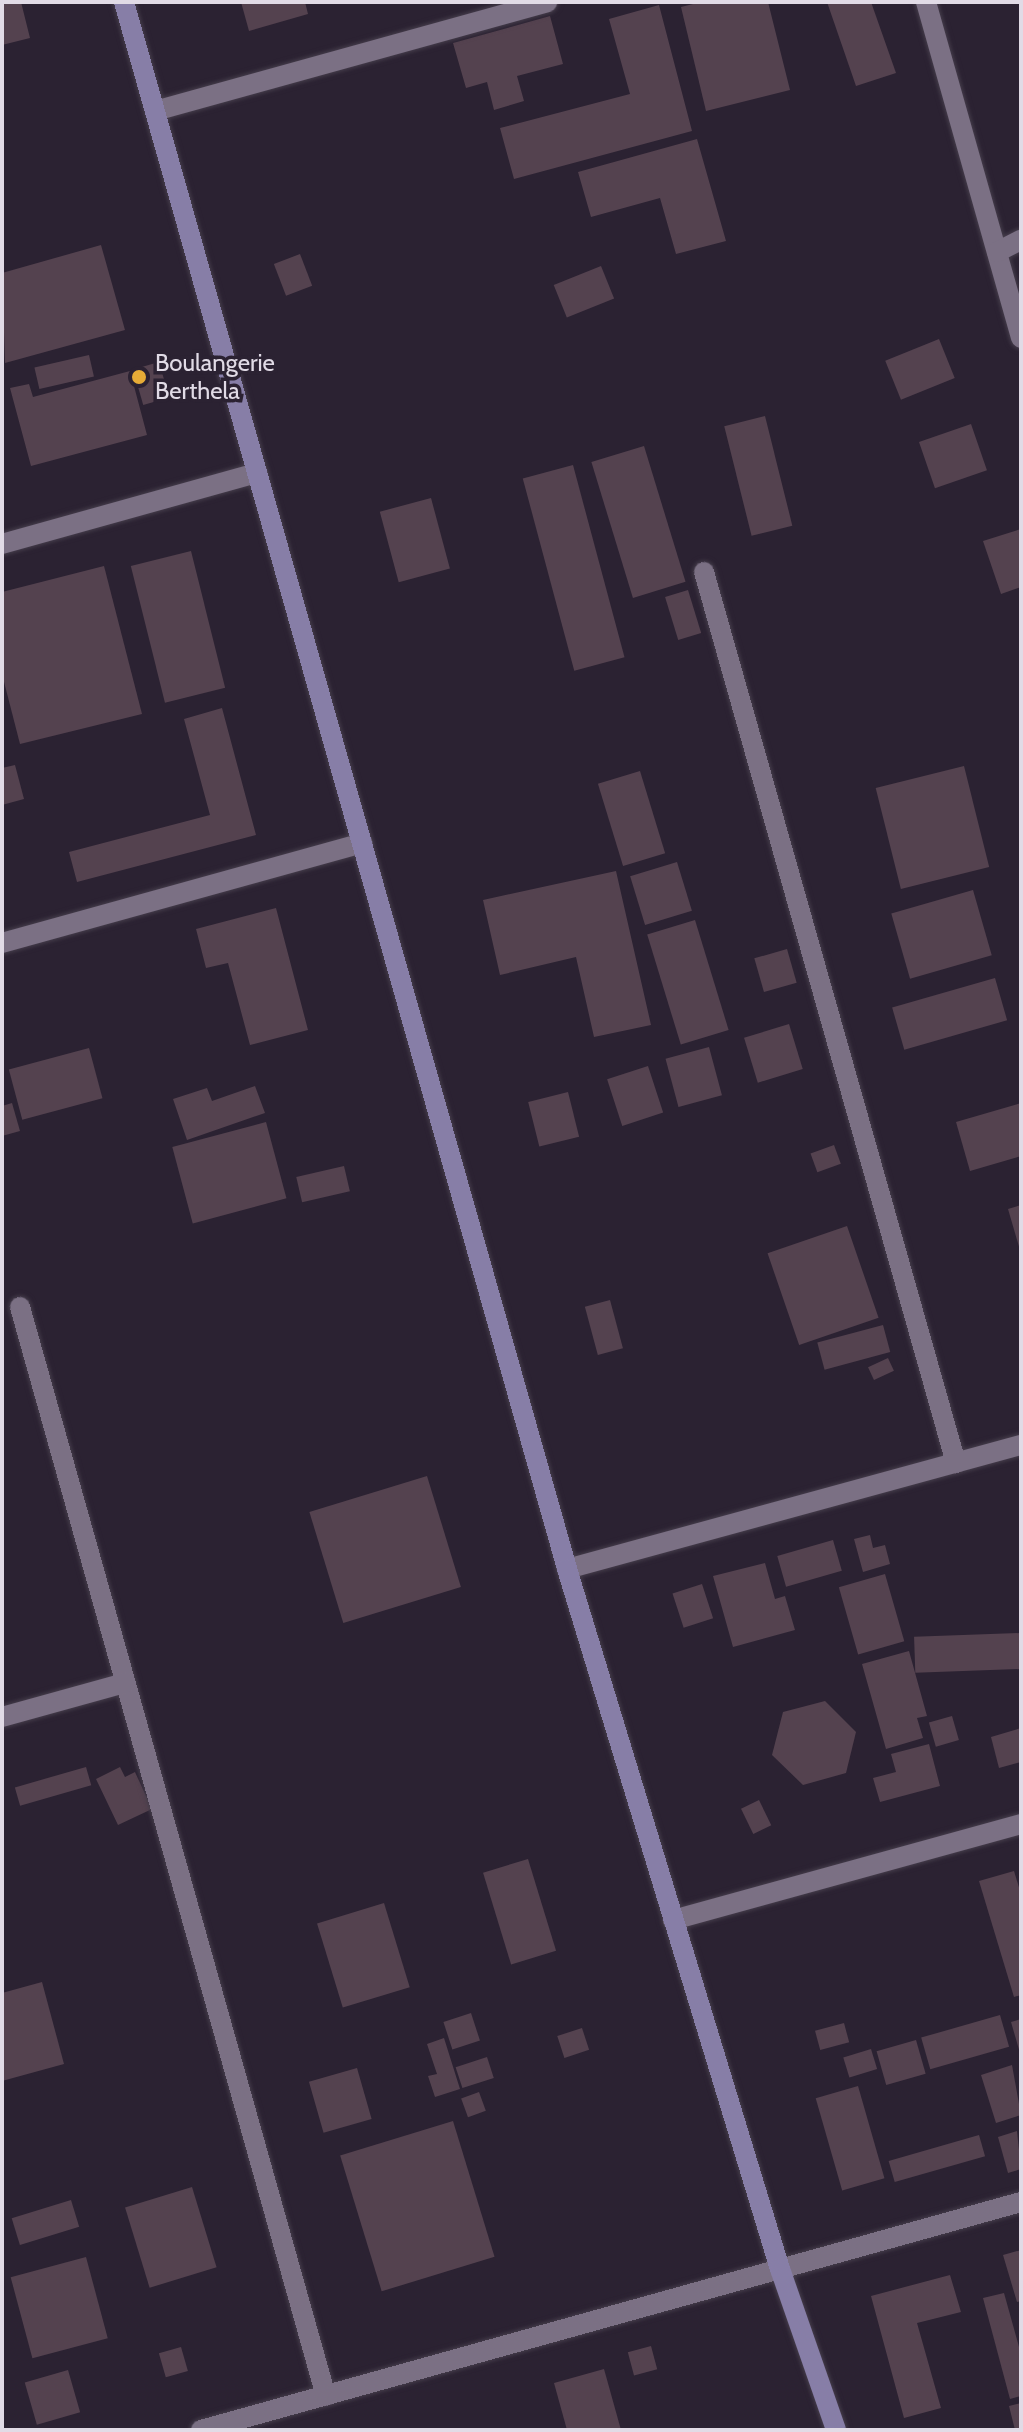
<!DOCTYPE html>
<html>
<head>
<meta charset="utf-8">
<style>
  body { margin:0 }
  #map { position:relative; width:1023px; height:2432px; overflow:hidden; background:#2b2232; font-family:Cabin,sans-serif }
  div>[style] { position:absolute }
  .building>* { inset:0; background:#54424f; transform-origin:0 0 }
  .roads { filter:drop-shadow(0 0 2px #453d4b) drop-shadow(0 0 2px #453d4b) }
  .street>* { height:20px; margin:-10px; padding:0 10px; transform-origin:10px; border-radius:10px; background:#7b7084 }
  .secondary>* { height:20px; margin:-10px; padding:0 10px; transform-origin:10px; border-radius:10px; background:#877ea7 }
  .dots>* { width:22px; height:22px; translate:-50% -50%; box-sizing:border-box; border:4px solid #2b2232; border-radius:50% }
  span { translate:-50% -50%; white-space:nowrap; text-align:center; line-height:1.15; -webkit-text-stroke:7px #2b2232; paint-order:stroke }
  .poi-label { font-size:24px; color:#e1dbe6 }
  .left { translate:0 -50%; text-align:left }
  .frame { position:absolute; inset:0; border:4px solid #e1dbe6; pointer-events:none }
</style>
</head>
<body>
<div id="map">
  <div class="building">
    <i style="clip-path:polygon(2px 2px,21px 2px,30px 38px,2px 45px)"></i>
    <i style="clip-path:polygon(241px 2px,305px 2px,308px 14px,249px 31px)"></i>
    <i style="clip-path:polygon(701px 2px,768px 2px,790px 90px,706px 111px,681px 7px)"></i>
    <i style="clip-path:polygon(827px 2px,871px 2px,896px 73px,856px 86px)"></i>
    <i style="clip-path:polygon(659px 5px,692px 131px,514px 179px,500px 128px,630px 94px,609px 19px)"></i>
    <i style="clip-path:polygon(550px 16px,563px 64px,517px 76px,524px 101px,494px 110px,487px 82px,466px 88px,453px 43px)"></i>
    <i style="clip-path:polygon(697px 139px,726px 241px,676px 254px,660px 198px,591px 217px,578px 172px)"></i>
    <i style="clip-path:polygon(101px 245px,125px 330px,5px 363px,2px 273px)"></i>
    <i style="left:300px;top:254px;width:34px;height:28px;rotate:69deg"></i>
    <i style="left:601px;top:266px;width:35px;height:51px;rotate:68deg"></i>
    <i style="left:939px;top:339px;width:42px;height:58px;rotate:68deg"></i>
    <i style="left:89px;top:355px;width:22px;height:56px;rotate:77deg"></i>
    <i style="left:159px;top:362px;width:37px;height:27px;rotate:74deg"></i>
    <i style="clip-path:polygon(130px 371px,147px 435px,31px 466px,10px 388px,29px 384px,33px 397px)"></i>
    <i style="left:765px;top:416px;width:113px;height:42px;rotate:76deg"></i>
    <i style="left:971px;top:424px;width:49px;height:55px;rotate:71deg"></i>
    <i style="left:644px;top:446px;width:142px;height:55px;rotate:73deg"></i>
    <i style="left:573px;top:465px;width:199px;height:52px;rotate:75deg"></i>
    <i style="left:431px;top:498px;width:73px;height:53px;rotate:75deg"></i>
    <i style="clip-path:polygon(1021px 529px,1021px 587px,1001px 594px,983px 541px)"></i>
    <i style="left:191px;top:551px;width:141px;height:62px;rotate:76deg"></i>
    <i style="clip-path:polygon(104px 566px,142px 714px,20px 744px,2px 674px,2px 592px)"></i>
    <i style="left:688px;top:590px;width:45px;height:24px;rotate:73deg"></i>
    <i style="clip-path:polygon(222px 708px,256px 835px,77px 882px,69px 852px,210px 815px,184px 719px)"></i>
    <i style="clip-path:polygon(15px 765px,24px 799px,2px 805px,2px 768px)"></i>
    <i style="left:964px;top:766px;width:104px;height:91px;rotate:76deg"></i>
    <i style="left:640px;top:771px;width:86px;height:44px;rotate:73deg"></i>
    <i style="left:677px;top:862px;width:51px;height:49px;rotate:73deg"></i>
    <i style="clip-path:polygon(616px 871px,651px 1025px,594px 1037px,576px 957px,500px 975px,483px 900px)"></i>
    <i style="left:973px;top:890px;width:68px;height:85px;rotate:74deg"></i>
    <i style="clip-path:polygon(276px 908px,308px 1030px,250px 1045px,228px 963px,206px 968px,196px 929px)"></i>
    <i style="left:695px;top:920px;width:115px;height:50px;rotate:73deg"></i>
    <i style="left:787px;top:949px;width:35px;height:34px;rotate:74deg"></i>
    <i style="left:995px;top:978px;width:44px;height:107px;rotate:74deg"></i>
    <i style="left:789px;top:1024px;width:47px;height:47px;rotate:73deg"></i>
    <i style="left:709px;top:1047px;width:50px;height:45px;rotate:75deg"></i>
    <i style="left:89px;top:1048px;width:52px;height:83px;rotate:75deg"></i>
    <i style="left:648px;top:1066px;width:49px;height:43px;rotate:72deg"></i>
    <i style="clip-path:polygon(255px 1086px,265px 1113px,187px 1140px,173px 1099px,207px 1088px,212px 1101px)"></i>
    <i style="left:568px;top:1092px;width:46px;height:41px;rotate:76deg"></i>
    <i style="clip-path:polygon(12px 1103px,20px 1131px,2px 1136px,2px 1106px)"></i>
    <i style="clip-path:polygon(1021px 1103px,1021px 1156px,970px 1171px,956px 1122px)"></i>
    <i style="left:266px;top:1122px;width:79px;height:97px;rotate:75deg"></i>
    <i style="left:834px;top:1145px;width:20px;height:25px;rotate:70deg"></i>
    <i style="left:344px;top:1166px;width:26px;height:49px;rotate:77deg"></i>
    <i style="clip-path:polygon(1021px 1205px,1021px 1250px,1020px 1250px,1008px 1209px)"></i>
    <i style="left:847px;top:1226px;width:97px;height:84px;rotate:71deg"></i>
    <i style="left:610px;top:1300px;width:50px;height:26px;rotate:75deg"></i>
    <i style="left:883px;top:1325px;width:28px;height:68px;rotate:75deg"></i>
    <i style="left:888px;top:1358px;width:14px;height:22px;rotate:65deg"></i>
    <i style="left:427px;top:1476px;width:116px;height:123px;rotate:73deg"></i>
    <i style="clip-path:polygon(870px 1535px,873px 1548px,885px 1545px,890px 1564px,863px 1572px,854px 1539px)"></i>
    <i style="left:833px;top:1540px;width:32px;height:58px;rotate:74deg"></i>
    <i style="clip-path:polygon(765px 1563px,775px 1599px,785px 1596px,795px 1630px,733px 1647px,713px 1576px)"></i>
    <i style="left:885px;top:1574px;width:70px;height:48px;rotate:74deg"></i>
    <i style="left:702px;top:1584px;width:36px;height:31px;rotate:72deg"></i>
    <i style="left:1020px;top:1633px;width:36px;height:106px;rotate:88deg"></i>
    <i style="clip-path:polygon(909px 1651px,927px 1716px,917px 1718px,923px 1738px,886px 1749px,862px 1664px)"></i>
    <i style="clip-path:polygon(825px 1701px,856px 1732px,846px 1773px,803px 1785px,772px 1755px,783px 1712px)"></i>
    <i style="left:952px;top:1716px;width:25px;height:24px;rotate:74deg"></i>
    <i style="clip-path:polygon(1021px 1728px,1021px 1762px,999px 1768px,991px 1737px)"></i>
    <i style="clip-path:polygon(929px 1744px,940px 1786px,880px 1802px,873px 1778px,896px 1772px,891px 1754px)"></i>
    <i style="left:86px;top:1767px;width:19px;height:74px;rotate:74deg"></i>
    <i style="clip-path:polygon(120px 1767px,125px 1777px,135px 1772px,152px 1809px,118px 1825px,96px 1779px)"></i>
    <i style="left:759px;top:1800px;width:28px;height:20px;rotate:64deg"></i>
    <i style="left:528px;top:1859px;width:96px;height:47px;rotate:73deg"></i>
    <i style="clip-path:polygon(1014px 1871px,1021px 1894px,1021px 1995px,1014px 1997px,979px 1881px)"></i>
    <i style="left:384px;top:1903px;width:88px;height:70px;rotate:73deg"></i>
    <i style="clip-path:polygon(42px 1982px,64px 2064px,2px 2081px,2px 1993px)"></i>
    <i style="left:471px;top:2013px;width:29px;height:29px;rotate:72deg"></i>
    <i style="left:1000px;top:2015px;width:33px;height:82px;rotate:74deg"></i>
    <i style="clip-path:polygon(1021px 2019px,1021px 2053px,1020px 2053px,1011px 2022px)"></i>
    <i style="left:844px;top:2023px;width:20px;height:30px;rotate:75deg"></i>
    <i style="left:582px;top:2028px;width:23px;height:26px;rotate:72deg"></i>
    <i style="clip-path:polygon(444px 2038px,460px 2089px,435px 2097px,428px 2076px,437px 2074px,427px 2044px)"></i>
    <i style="left:916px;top:2040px;width:35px;height:41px;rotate:74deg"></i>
    <i style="left:871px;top:2049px;width:21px;height:29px;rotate:73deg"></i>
    <i style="left:487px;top:2057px;width:22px;height:33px;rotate:72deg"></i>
    <i style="clip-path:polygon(1012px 2065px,1021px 2115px,996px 2123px,981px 2075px)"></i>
    <i style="left:357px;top:2068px;width:53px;height:50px;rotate:74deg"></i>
    <i style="left:858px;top:2086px;width:96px;height:44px;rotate:74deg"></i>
    <i style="left:479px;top:2092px;width:20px;height:19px;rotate:70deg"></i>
    <i style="left:453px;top:2121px;width:142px;height:118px;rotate:73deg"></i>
    <i style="clip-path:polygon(1017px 2131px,1021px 2169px,1008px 2173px,998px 2137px)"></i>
    <i style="left:979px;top:2135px;width:22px;height:94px;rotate:74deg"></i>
    <i style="left:192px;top:2187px;width:84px;height:70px;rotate:73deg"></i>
    <i style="left:71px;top:2200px;width:28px;height:62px;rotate:73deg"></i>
    <i style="clip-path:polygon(1021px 2250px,1021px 2301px,1017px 2302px,1003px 2255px)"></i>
    <i style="left:86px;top:2257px;width:84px;height:78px;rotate:75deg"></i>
    <i style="clip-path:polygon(950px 2275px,961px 2312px,917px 2323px,941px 2408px,904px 2418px,871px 2296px)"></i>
    <i style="clip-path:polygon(1004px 2293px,1021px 2354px,1021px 2396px,1010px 2399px,983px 2298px)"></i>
    <i style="left:651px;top:2346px;width:24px;height:24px;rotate:75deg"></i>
    <i style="left:181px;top:2347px;width:25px;height:23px;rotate:74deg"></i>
    <i style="clip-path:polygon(604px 2369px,621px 2430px,567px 2430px,554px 2383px)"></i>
    <i style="left:68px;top:2370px;width:44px;height:45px;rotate:74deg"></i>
    <i style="clip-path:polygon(1021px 2403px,1021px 2428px,1015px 2430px,1009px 2406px)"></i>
  </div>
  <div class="roads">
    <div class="street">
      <i style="left:926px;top:2px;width:349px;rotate:74.2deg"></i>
      <i style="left:155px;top:111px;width:407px;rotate:-15.5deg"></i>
      <i style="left:997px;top:252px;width:27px;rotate:-27deg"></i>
      <i style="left:2px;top:544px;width:265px;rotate:-15.6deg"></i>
      <i style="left:704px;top:572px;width:926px;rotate:74.21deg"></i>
      <i style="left:2px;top:943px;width:374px;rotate:-15.5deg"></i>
      <i style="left:20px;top:1307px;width:1131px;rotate:74.31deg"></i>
      <i style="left:567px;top:1569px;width:471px;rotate:-15.3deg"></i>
      <i style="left:2px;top:1717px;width:128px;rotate:-15.5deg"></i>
      <i style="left:673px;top:1920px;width:361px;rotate:-15.4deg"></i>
      <i style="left:201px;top:2430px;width:851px;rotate:-15.54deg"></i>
    </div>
    <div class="secondary">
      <i style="left:124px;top:2px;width:1628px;rotate:74.21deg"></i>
      <i style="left:567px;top:1569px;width:732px;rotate:73.08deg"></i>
      <i style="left:780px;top:2269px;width:170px;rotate:70.8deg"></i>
    </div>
  </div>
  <div class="dots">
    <i style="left:139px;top:377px;background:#e7ac37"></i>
  </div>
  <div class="poi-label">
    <span class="left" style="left:155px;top:377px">Boulangerie<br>Berthela</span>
  </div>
  <div class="frame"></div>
</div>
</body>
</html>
